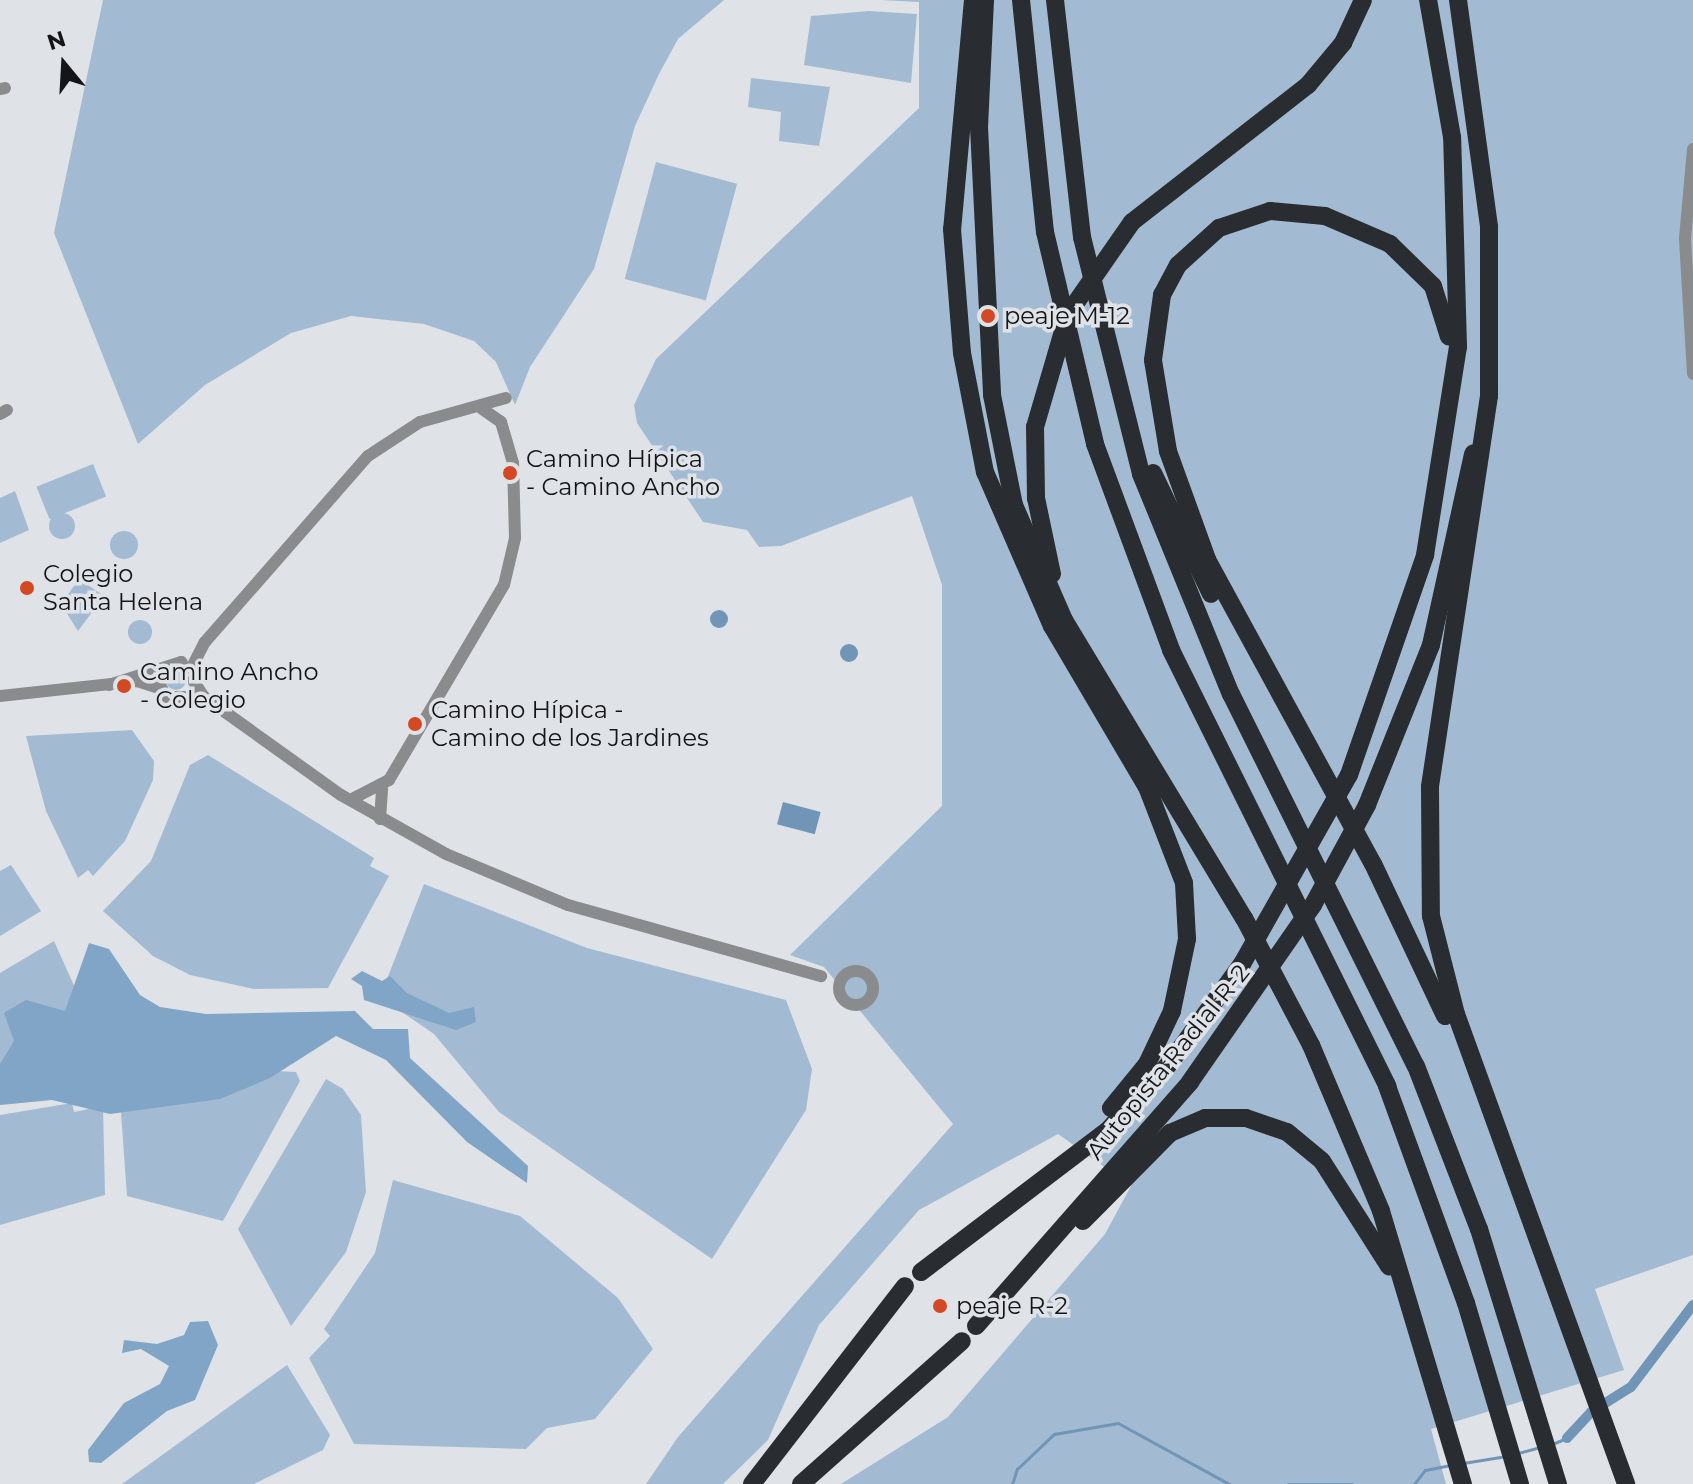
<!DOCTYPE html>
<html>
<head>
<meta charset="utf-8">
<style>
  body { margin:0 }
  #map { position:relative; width:1693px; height:1484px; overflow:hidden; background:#dfe3e8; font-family:Montserrat,sans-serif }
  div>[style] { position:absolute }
  .green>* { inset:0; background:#a2bbd2; transform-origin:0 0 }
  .round { border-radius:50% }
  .forest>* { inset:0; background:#80a5c6 }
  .water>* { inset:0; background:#7195b6; transform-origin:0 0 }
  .stream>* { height:3px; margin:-1.5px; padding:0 1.5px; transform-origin:1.5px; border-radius:1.5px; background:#7195b6 }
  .canal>* { height:10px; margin:-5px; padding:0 5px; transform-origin:5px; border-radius:5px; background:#7195b6 }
  .minor>* { height:12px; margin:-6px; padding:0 6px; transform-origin:6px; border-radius:6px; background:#898b8c }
  .minor>.ring { margin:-6px; padding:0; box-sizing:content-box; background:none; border:12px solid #898b8c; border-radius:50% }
  .highway>* { height:18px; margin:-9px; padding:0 9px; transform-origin:9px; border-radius:9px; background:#292c30 }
  .dots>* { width:22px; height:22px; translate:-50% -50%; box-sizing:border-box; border:4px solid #dfe3e8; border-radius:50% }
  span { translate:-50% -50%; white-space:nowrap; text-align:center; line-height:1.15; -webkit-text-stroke:7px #dfe3e8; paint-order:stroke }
  .poi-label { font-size:24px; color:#131516 }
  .left { translate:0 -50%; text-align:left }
  .street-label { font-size:24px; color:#131516 }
  .north { position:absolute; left:24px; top:24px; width:80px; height:80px; -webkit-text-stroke:6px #dfe3e8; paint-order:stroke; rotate:342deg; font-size:22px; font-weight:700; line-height:32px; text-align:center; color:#131516 }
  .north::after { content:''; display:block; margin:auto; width:28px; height:36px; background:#131516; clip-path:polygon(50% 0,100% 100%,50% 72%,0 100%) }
</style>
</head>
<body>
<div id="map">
  <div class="green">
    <i style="clip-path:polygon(103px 0,724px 0,678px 39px,659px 74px,635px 126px,594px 269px,530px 367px,515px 405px,496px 362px,474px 341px,424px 324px,351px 316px,291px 333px,205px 385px,138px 444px,54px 233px)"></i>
    <i style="clip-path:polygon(880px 0,1693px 0,1693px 1255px,1595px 1289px,1624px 1370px,1431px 1429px,1446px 1484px,841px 1484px,948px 1417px,1105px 1234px,1131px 1186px,1058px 1134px,919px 1210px,819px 1325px,768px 1440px,723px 1484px,646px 1484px,678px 1437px,953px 1124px,824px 967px,790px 955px,942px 806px,942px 585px,912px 496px,781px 546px,759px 547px,747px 530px,703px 522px,637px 423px,634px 405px,656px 359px,919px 108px,919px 2px)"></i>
    <i style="clip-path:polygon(869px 11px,917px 14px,911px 83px,804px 65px,811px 16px)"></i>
    <i style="clip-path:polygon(751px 78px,830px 87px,819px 146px,779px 141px,781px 112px,748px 107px)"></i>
    <i style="left:656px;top:162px;width:84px;height:121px;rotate:15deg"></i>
    <i style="left:93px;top:464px;width:35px;height:61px;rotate:68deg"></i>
    <i style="clip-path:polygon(15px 491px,29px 530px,0 543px,0 498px)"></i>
    <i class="round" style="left:49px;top:513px;width:26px;height:26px"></i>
    <i class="round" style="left:110px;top:531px;width:28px;height:28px"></i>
    <i style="clip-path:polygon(79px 579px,104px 596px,78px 631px,61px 604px)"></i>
    <i class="round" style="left:128px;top:620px;width:24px;height:24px"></i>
    <i class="round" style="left:166px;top:670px;width:20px;height:20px"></i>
    <i style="clip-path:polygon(132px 730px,154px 761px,153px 780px,125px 841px,93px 876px,88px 870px,78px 878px,46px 811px,26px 736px)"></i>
    <i style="clip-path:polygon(208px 755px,374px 858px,370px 866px,389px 876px,328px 988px,254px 989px,190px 975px,153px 956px,103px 911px,151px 861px,190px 765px)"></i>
    <i style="clip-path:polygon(11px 865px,41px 911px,0 936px,0 871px)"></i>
    <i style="clip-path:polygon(424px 884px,587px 948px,786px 1000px,812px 1069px,806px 1110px,712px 1259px,499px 1112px,434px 1034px,380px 997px)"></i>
    <i style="clip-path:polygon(54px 941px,80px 999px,0 1089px,0 973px)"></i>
    <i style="clip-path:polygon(253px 1070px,296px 1072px,300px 1081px,223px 1221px,127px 1196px,120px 1099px)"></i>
    <i style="clip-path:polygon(326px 1079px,343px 1089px,361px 1115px,366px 1192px,346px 1252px,291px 1326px,238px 1229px)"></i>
    <i style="clip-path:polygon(72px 1103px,74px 1112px,103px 1106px,105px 1195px,0 1225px,0 1115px)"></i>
    <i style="clip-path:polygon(393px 1180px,520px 1216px,618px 1298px,653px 1349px,595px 1419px,547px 1428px,526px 1449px,354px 1444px,309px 1358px,330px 1336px,324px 1329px,375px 1253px)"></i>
    <i style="clip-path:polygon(287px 1365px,330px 1435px,323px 1450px,254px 1484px,122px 1484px)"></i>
  </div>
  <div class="forest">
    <i style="clip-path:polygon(89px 943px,109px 949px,140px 995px,160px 1007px,206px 1014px,355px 1011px,373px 1029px,408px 1029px,410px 1058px,528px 1166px,527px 1183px,467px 1142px,386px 1060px,336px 1036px,270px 1078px,220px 1099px,110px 1114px,52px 1100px,0 1105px,0 1064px,14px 1041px,4px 1013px,26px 1000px,65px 1011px)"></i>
    <i style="clip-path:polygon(362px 971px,382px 981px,390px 976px,407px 993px,449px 1013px,474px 1007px,476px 1022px,456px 1030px,364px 1000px,362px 986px,351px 979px)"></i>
    <i style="clip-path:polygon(208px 1321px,218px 1345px,195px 1400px,167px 1411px,101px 1463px,89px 1462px,88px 1450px,124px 1403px,160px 1384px,169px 1366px,141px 1349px,122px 1353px,124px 1340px,157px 1344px,184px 1335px,190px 1322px)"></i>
  </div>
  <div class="water">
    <i class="round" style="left:710px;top:610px;width:18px;height:18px"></i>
    <i class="round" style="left:840px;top:644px;width:18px;height:18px"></i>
    <i style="left:783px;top:802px;width:39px;height:23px;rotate:15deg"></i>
  </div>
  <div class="stream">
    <i style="left:1552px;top:1444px;width:16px;rotate:-22deg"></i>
    <i style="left:1518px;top:1453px;width:24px;rotate:-15deg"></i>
    <i style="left:1463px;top:1463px;width:44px;rotate:-9.2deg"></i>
    <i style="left:1012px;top:1484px;width:16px;rotate:-72deg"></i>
    <i style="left:1017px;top:1469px;width:51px;rotate:-43.4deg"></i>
    <i style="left:1054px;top:1434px;width:65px;rotate:-9.8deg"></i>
    <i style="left:1118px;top:1423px;width:127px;rotate:28.8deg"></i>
    <i style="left:1288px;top:1484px;width:64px"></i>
    <i style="left:1414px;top:1484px;width:18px;rotate:-52deg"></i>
    <i style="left:1425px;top:1470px;width:26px;rotate:-11deg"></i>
  </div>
  <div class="canal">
    <i style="left:1567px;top:1438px;width:35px;rotate:-47deg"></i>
    <i style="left:1591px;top:1412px;width:47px;rotate:-32deg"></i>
    <i style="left:1631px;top:1387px;width:103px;rotate:-52.9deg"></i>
  </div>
  <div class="minor">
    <i style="left:0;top:89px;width:5px;rotate:-11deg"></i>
    <i style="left:1693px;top:149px;width:90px;rotate:95.1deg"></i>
    <i style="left:1685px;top:239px;width:135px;rotate:86.6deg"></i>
    <i style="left:0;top:414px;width:8px;rotate:-30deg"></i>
    <i style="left:191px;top:669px;width:30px;rotate:-63deg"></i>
    <i style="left:205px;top:642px;width:247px;rotate:-48.8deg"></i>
    <i style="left:368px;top:456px;width:62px;rotate:-33.2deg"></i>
    <i style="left:420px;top:422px;width:89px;rotate:-15.6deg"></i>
    <i style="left:157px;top:680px;width:20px;rotate:60deg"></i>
    <i style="left:167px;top:697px;width:37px"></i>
    <i style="left:109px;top:685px;width:76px;rotate:-17.7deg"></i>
    <i style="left:181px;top:662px;width:42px;rotate:56.7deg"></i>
    <i style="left:204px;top:697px;width:168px;rotate:35.6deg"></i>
    <i style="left:341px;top:795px;width:120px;rotate:29.3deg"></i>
    <i style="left:446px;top:854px;width:132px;rotate:22.7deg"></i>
    <i style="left:568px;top:905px;width:263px;rotate:15.7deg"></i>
    <i style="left:0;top:696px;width:138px;rotate:-6.2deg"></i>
    <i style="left:137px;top:681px;width:23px;rotate:18deg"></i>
    <i style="left:350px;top:800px;width:44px;rotate:-27.1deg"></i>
    <i style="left:389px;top:780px;width:226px;rotate:-59.5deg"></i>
    <i style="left:504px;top:585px;width:48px;rotate:-76.8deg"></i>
    <i style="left:515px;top:538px;width:75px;rotate:-91.5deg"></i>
    <i style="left:513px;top:463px;width:43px;rotate:-106.3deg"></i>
    <i style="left:501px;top:422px;width:24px;rotate:-145deg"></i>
    <i style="left:380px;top:819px;width:30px;rotate:-86deg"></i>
    <i class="ring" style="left:839px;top:971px;width:22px;height:22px"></i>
  </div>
  <div class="highway">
    <i style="left:973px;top:0;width:230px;rotate:95.2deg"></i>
    <i style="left:952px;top:229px;width:124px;rotate:85.4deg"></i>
    <i style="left:962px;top:353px;width:121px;rotate:79.1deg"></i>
    <i style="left:985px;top:472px;width:168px;rotate:66.5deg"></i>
    <i style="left:1052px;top:626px;width:187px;rotate:59.5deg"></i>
    <i style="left:1147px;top:787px;width:103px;rotate:68.9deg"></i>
    <i style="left:1184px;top:883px;width:56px;rotate:86.9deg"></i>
    <i style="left:1187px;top:939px;width:74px;rotate:101.8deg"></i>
    <i style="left:1172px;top:1011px;width:59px;rotate:115.3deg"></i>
    <i style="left:1147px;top:1064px;width:57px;rotate:129.3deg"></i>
    <i style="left:985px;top:0;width:127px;rotate:92.7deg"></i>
    <i style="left:979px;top:127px;width:268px;rotate:87.2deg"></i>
    <i style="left:992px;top:395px;width:112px;rotate:78.7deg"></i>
    <i style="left:1014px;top:505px;width:125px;rotate:66.5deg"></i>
    <i style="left:1064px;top:620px;width:348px;rotate:58.9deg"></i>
    <i style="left:1244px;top:918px;width:144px;rotate:62.2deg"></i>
    <i style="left:1311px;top:1045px;width:180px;rotate:67.1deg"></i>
    <i style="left:1381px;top:1211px;width:285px;rotate:73.3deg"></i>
    <i style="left:1021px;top:0;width:233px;rotate:84.1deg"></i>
    <i style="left:1045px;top:232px;width:218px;rotate:76.7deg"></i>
    <i style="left:1095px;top:444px;width:220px;rotate:69.7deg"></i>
    <i style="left:1171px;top:650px;width:487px;rotate:63.6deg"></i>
    <i style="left:1387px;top:1086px;width:231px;rotate:70deg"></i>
    <i style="left:1466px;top:1303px;width:189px;rotate:73.4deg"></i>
    <i style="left:1055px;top:0;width:239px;rotate:83.5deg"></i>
    <i style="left:1082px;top:237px;width:244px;rotate:76deg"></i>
    <i style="left:1141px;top:474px;width:238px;rotate:67.8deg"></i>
    <i style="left:1231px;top:694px;width:415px;rotate:63.6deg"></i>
    <i style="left:1416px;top:1066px;width:175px;rotate:68.9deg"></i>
    <i style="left:1479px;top:1229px;width:267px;rotate:72.8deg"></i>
    <i style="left:1458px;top:0;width:229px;rotate:82.2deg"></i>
    <i style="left:1489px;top:227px;width:169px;rotate:90deg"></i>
    <i style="left:1489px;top:396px;width:395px;rotate:98.6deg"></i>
    <i style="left:1430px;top:787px;width:129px;rotate:89.6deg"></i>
    <i style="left:1431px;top:916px;width:101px;rotate:75.7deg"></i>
    <i style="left:1456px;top:1014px;width:500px;rotate:70.1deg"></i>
    <i style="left:1153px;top:473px;width:134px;rotate:64.4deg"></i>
    <i style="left:1052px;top:574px;width:78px;rotate:-101.9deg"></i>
    <i style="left:1036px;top:498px;width:71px;rotate:-90.8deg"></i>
    <i style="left:1035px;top:427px;width:118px;rotate:-73.7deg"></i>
    <i style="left:1068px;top:314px;width:112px;rotate:-55.2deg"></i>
    <i style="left:1132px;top:222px;width:223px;rotate:-37.9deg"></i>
    <i style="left:1308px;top:85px;width:55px;rotate:-50.2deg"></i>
    <i style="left:1343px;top:43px;width:47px;rotate:-65.1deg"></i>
    <i style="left:1445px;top:1016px;width:168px;rotate:-115.3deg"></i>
    <i style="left:1373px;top:864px;width:347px;rotate:-118.6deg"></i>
    <i style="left:1207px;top:559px;width:115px;rotate:-109.9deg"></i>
    <i style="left:1168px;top:451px;width:92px;rotate:-99.4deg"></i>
    <i style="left:1153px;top:360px;width:66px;rotate:-82.1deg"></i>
    <i style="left:1162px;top:295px;width:34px;rotate:-62deg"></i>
    <i style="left:1178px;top:265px;width:55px;rotate:-42.1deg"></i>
    <i style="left:1219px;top:228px;width:54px;rotate:-18.4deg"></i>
    <i style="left:1270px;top:211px;width:55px;rotate:5.2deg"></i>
    <i style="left:1325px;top:216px;width:71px;rotate:23.3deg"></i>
    <i style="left:1390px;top:244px;width:60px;rotate:44.3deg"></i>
    <i style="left:1433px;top:286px;width:53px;rotate:72.6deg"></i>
    <i style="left:1083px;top:1221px;width:124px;rotate:-45.3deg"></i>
    <i style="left:1170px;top:1133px;width:38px;rotate:-23deg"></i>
    <i style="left:1205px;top:1118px;width:41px"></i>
    <i style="left:1246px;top:1118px;width:43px;rotate:18.9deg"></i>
    <i style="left:1287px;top:1132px;width:45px;rotate:39.6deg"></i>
    <i style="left:1322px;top:1161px;width:125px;rotate:57.5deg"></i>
    <i style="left:921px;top:1272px;width:235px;rotate:-37.2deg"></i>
    <i style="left:1108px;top:1130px;width:90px;rotate:-47.3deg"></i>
    <i style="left:1169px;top:1064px;width:124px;rotate:-53.9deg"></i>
    <i style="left:1242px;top:964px;width:217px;rotate:-60.5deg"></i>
    <i style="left:1349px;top:775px;width:233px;rotate:-70.9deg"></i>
    <i style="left:1425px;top:555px;width:211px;rotate:-81deg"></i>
    <i style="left:1458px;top:347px;width:210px;rotate:-91.6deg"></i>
    <i style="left:1452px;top:137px;width:139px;rotate:-99.9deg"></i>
    <i style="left:976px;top:1326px;width:325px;rotate:-48.7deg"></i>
    <i style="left:1190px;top:1082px;width:216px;rotate:-55.2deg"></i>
    <i style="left:1313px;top:905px;width:114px;rotate:-61.6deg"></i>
    <i style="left:1367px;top:805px;width:172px;rotate:-68.2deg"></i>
    <i style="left:1431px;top:645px;width:196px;rotate:-77.6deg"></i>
    <i style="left:752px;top:1484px;width:250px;rotate:-52.3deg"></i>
    <i style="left:801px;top:1484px;width:215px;rotate:-41.6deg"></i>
  </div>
  <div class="dots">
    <i style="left:988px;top:316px;background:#d24923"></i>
    <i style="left:510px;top:473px;background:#d24923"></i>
    <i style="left:27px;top:588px;background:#d24923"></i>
    <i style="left:124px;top:686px;background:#d24923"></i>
    <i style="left:415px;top:724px;background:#d24923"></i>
    <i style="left:940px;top:1306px;background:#d24923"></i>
  </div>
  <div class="poi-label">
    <span class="left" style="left:1004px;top:316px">peaje M-12</span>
    <span class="left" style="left:526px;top:473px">Camino Hípica<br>- Camino Ancho</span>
    <span class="left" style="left:43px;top:588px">Colegio<br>Santa Helena</span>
    <span class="left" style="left:140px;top:686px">Camino Ancho<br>- Colegio</span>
    <span class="left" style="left:431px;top:724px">Camino Hípica -<br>Camino de los Jardines</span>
    <span class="left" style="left:956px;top:1306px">peaje R-2</span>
  </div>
  <div class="street-label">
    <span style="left:1168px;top:1062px;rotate:-51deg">Autopista Radial R-2</span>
  </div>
  <div class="north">N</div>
</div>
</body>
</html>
